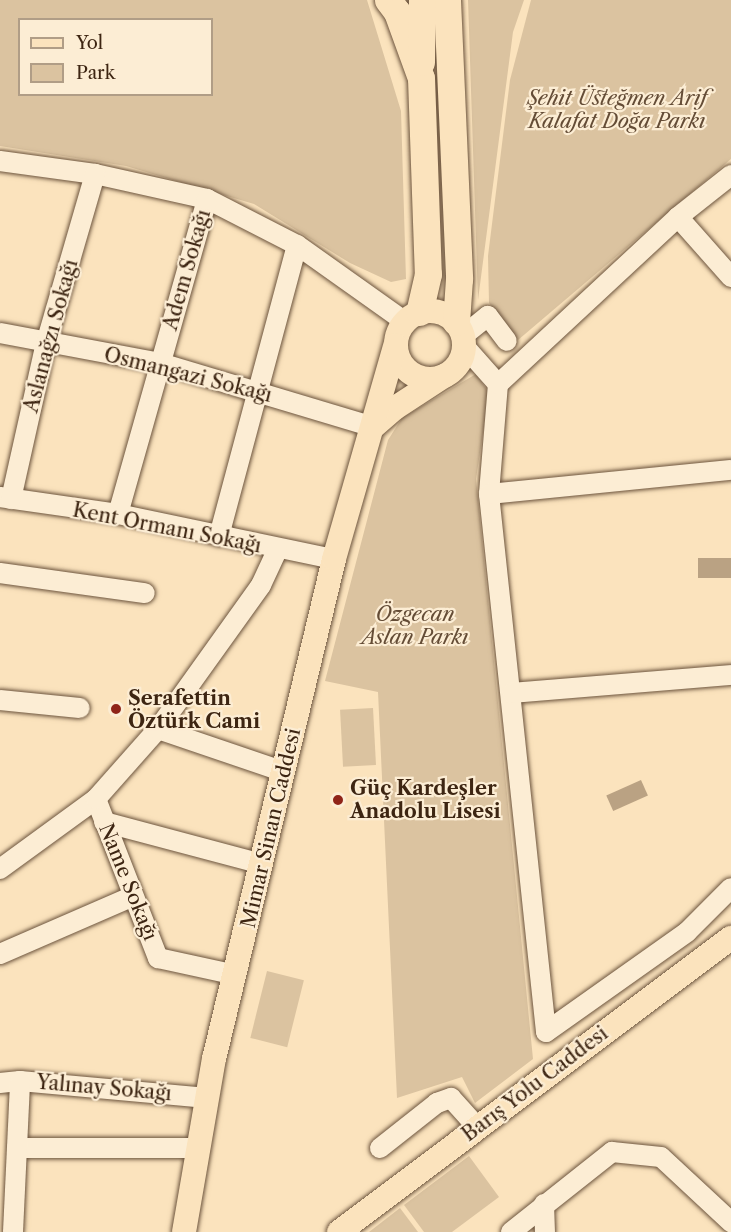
<!DOCTYPE html>
<html>
<head>
<meta charset="utf-8">
<style>
  body { margin:0 }
  #map { position:relative; width:731px; height:1232px; overflow:hidden; background:#fbe3bd; font-family:"Libre Caslon Text",serif }
  div>[style] { position:absolute }
  .green>* { inset:0; background:#dbc3a0; transform-origin:0 0 }
  .water>* { inset:0; background:#baa283; transform-origin:0 0 }
  .roads { filter:drop-shadow(0 0 2px #6c543d) drop-shadow(0 0 2px #6c543d) }
  .minor>* { height:20px; margin:-10px; padding:0 10px; transform-origin:10px; border-radius:10px; background:#fcedd4 }
  .major>* { height:24px; margin:-12px; padding:0 12px; transform-origin:12px; border-radius:12px; background:#fbe3bd }
  .major>.ring { margin:-12px; padding:0; box-sizing:content-box; background:none; border:24px solid #fbe3bd; border-radius:50% }
  .highway>* { height:27px; margin:-13.5px; padding:0 13.5px; transform-origin:13.5px; border-radius:13.5px; background:#fbe3bd }
  .dots>* { width:16px; height:16px; translate:-50% -50%; box-sizing:border-box; border:3px solid #fcedd4; border-radius:50% }
  span { translate:-50% -50%; white-space:nowrap; text-align:center; line-height:1.15; -webkit-text-stroke:4.5px #fcedd4; paint-order:stroke }
  .park-label { font-size:20px; color:#644c36; font-style:italic }
  .street-label { font-size:20px; color:#3d2512 }
  .poi-label { font-size:20px; color:#3d2512; font-weight:700 }
  .left { translate:0 -50%; text-align:left }
  .legend { position:absolute; left:18px; top:18px; width:195px; height:78px; box-sizing:border-box; background:#fcedd4; border:2px solid #b09d86; margin:0; padding:8px 10px; list-style:none; font-size:18px; color:#3d2512 }
  .legend li { display:flex; align-items:center; gap:12px; height:30px }
  .legend b { width:30px; border:2px solid #b09d86 }
</style>
</head>
<body>
<div id="map">
  <div class="green">
    <i style="clip-path:polygon(evenodd,0 0,367px 0,401px 111px,406px 279px,391px 282px,350px 263px,254px 204px,126px 166px,0 146px,0 0,20px 20px,212px 20px,212px 94px,20px 94px,20px 20px)"></i>
    <i style="clip-path:polygon(468px 0,524px 0,513px 32px,478px 300px)"></i>
    <i style="clip-path:polygon(531px 0,731px 0,731px 159px,518px 340px,489px 303px,488px 256px,510px 80px)"></i>
    <i style="clip-path:polygon(476px 374px,489px 393px,476px 479px,533px 1059px,475px 1103px,462px 1077px,397px 1098px,378px 692px,325px 681px,388px 440px,402px 418px)"></i>
    <i style="left:373px;top:708px;width:57px;height:33px;rotate:87deg"></i>
    <i style="left:267px;top:971px;width:38px;height:69px;rotate:14deg"></i>
    <i style="clip-path:polygon(469px 1156px,499px 1197px,452px 1232px,424px 1232px,404px 1205px)"></i>
    <i style="clip-path:polygon(400px 1208px,418px 1232px,369px 1232px)"></i>
  </div>
  <div class="water">
    <i style="left:731px;top:558px;width:20px;height:33px;rotate:90deg"></i>
    <i style="left:641px;top:780px;width:17px;height:38px;rotate:66deg"></i>
  </div>
  <div class="roads">
    <div class="minor">
      <i style="left:0;top:161px;width:96px;rotate:7.8deg"></i>
      <i style="left:95px;top:174px;width:115px;rotate:12.6deg"></i>
      <i style="left:207px;top:199px;width:101px;rotate:27.1deg"></i>
      <i style="left:297px;top:245px;width:131px;rotate:35.4deg"></i>
      <i style="left:731px;top:175px;width:68px;rotate:141.6deg"></i>
      <i style="left:678px;top:217px;width:246px;rotate:137.1deg"></i>
      <i style="left:498px;top:384px;width:110px;rotate:94.7deg"></i>
      <i style="left:489px;top:494px;width:541px;rotate:83.95deg"></i>
      <i style="left:546px;top:1032px;width:173px;rotate:-35.3deg"></i>
      <i style="left:687px;top:932px;width:62px;rotate:-45deg"></i>
      <i style="left:678px;top:217px;width:80px;rotate:48.5deg"></i>
      <i style="left:0;top:333px;width:163px;rotate:10.6deg"></i>
      <i style="left:160px;top:363px;width:222px;rotate:16.7deg"></i>
      <i style="left:463px;top:336px;width:32px;rotate:-39deg"></i>
      <i style="left:488px;top:316px;width:31px;rotate:53deg"></i>
      <i style="left:465px;top:347px;width:50px;rotate:48.3deg"></i>
      <i style="left:489px;top:494px;width:243px;rotate:-5.7deg"></i>
      <i style="left:0;top:497px;width:119px;rotate:8.2deg"></i>
      <i style="left:118px;top:514px;width:221px;rotate:11.8deg"></i>
      <i style="left:11px;top:499px;width:160px;rotate:-77.4deg"></i>
      <i style="left:46px;top:343px;width:176px;rotate:-73.8deg"></i>
      <i style="left:118px;top:514px;width:327px;rotate:-74.2deg"></i>
      <i style="left:219px;top:536px;width:301px;rotate:-75deg"></i>
      <i style="left:0;top:573px;width:146px;rotate:7.9deg"></i>
      <i style="left:512px;top:693px;width:220px;rotate:-4.7deg"></i>
      <i style="left:0;top:700px;width:80px;rotate:5.7deg"></i>
      <i style="left:158px;top:729px;width:133px;rotate:18.8deg"></i>
      <i style="left:96px;top:799px;width:171px;rotate:68.7deg"></i>
      <i style="left:158px;top:958px;width:80px;rotate:12.3deg"></i>
      <i style="left:104px;top:822px;width:163px;rotate:14.9deg"></i>
      <i style="left:0;top:869px;width:119px;rotate:-36.1deg"></i>
      <i style="left:96px;top:799px;width:94px;rotate:-48.5deg"></i>
      <i style="left:158px;top:729px;width:177px;rotate:-54.4deg"></i>
      <i style="left:261px;top:585px;width:38px;rotate:-65deg"></i>
      <i style="left:0;top:954px;width:143px;rotate:-23.5deg"></i>
      <i style="left:0;top:1083px;width:20px;rotate:-6deg"></i>
      <i style="left:20px;top:1081px;width:188px;rotate:5.2deg"></i>
      <i style="left:17px;top:1148px;width:181px"></i>
      <i style="left:380px;top:1148px;width:73px;rotate:-38.3deg"></i>
      <i style="left:437px;top:1103px;width:15px;rotate:-20deg"></i>
      <i style="left:451px;top:1098px;width:39px;rotate:48deg"></i>
      <i style="left:544px;top:1204px;width:28px;rotate:88deg"></i>
      <i style="left:13px;top:1232px;width:151px;rotate:-87.3deg"></i>
      <i style="left:511px;top:1232px;width:129px;rotate:-38.4deg"></i>
      <i style="left:612px;top:1152px;width:49px;rotate:5.8deg"></i>
      <i style="left:661px;top:1157px;width:96px;rotate:42.9deg"></i>
    </div>
    <div class="major">
      <i class="ring" style="left:396px;top:311px;width:44px;height:44px"></i>
      <i style="left:373px;top:427px;width:29px;rotate:-41deg"></i>
      <i style="left:395px;top:408px;width:59px;rotate:-33.1deg"></i>
      <i style="left:184px;top:1232px;width:176px;rotate:-80.2deg"></i>
      <i style="left:214px;top:1059px;width:514px;rotate:-76.5deg"></i>
      <i style="left:334px;top:559px;width:222px;rotate:-74deg"></i>
      <i style="left:339px;top:1232px;width:490px;rotate:-36.9deg"></i>
    </div>
    <div class="highway">
      <i style="left:388px;top:0;width:15px;rotate:53deg"></i>
      <i style="left:397px;top:12px;width:70px;rotate:70deg"></i>
      <i style="left:421px;top:78px;width:196px;rotate:88deg"></i>
      <i style="left:428px;top:274px;width:39px;rotate:103deg"></i>
      <i style="left:447px;top:0;width:279px;rotate:87.5deg"></i>
      <i style="left:459px;top:279px;width:43px;rotate:94deg"></i>
      <i style="left:421px;top:62px;width:62px;rotate:-89.1deg"></i>
    </div>
  </div>
  <div class="dots">
    <i style="left:116px;top:709px;background:#8f2418"></i>
    <i style="left:338px;top:800px;background:#8f2418"></i>
  </div>
  <div class="park-label">
    <span style="left:617px;top:110px">Şehit Üsteğmen Arif<br>Kalafat Doğa Parkı</span>
    <span style="left:415px;top:626px">Özgecan<br>Aslan Parkı</span>
  </div>
  <div class="street-label">
    <span style="left:187px;top:270px;rotate:-74deg">Adem Sokağı</span>
    <span style="left:51px;top:336px;rotate:-75deg">Aslanağzı Sokağı</span>
    <span style="left:188px;top:375px;rotate:14deg">Osmangazi Sokağı</span>
    <span style="left:167px;top:528px;rotate:11deg">Kent Ormanı Sokağı</span>
    <span style="left:271px;top:828px;rotate:-77deg">Mimar Sinan Caddesi</span>
    <span style="left:128px;top:882px;rotate:68deg">Name Sokağı</span>
    <span style="left:535px;top:1084px;rotate:-37deg">Barış Yolu Caddesi</span>
    <span style="left:104px;top:1088px;rotate:5deg">Yalınay Sokağı</span>
  </div>
  <div class="poi-label">
    <span class="left" style="left:128px;top:710px">Şerafettin<br>Öztürk Cami</span>
    <span class="left" style="left:350px;top:800px">Güç Kardeşler<br>Anadolu Lisesi</span>
  </div>
  <ul class="legend">
  <li><b style="height:8px;background:#fbe3bd"></b>Yol</li>
  <li><b style="height:16px;background:#dbc3a0"></b>Park</li>
  </ul>
</div>
</body>
</html>
